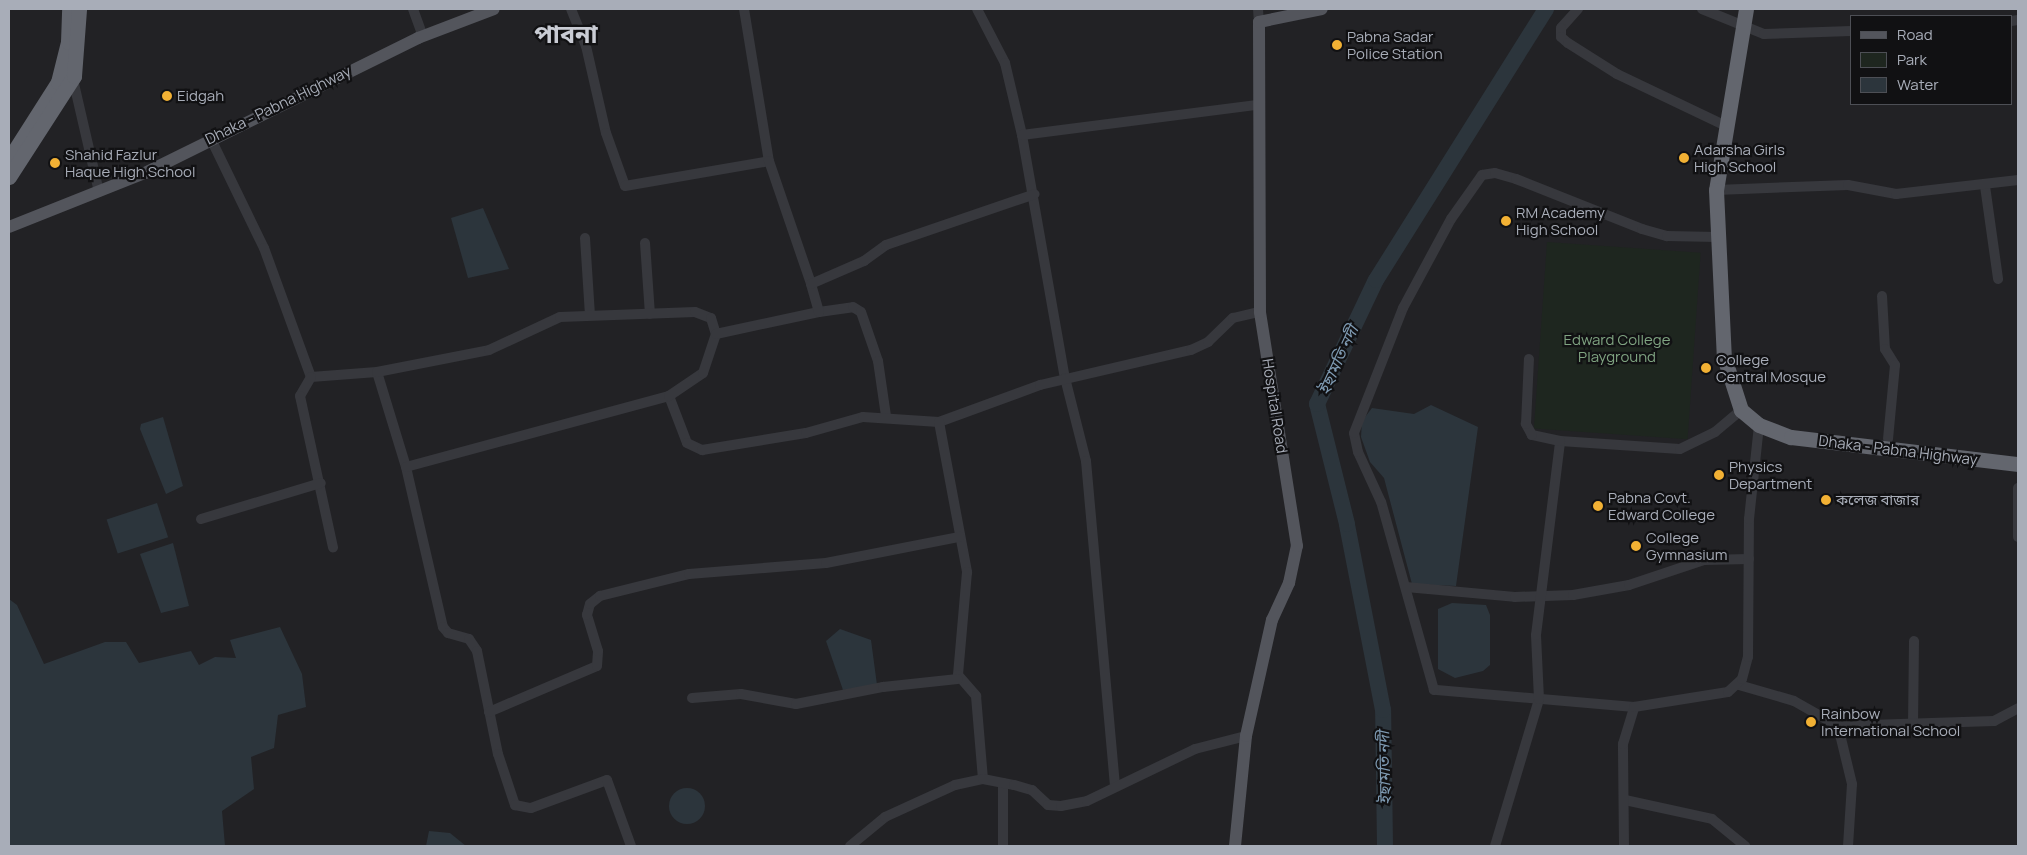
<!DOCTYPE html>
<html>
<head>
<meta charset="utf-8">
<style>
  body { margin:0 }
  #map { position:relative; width:2027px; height:855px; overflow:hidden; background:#161618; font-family:Manrope,"Noto Sans Bengali",sans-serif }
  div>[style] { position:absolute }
  .built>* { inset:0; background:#222225 }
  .green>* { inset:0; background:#1e261f; transform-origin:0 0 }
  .water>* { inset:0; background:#2c353c; transform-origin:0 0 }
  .round { border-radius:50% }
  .river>* { height:16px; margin:-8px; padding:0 8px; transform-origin:8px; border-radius:8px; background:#2c353c }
  .minor>* { height:10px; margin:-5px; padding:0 5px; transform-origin:5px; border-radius:5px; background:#37383d }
  .major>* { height:12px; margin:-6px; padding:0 6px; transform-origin:6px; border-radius:6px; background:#53555c }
  .highway>* { height:15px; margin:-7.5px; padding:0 7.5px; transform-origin:7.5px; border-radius:7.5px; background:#63666e }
  .dots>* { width:14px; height:14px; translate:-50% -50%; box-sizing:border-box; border:2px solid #111113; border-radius:50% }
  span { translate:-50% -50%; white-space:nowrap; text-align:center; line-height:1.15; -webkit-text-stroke:4.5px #111113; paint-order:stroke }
  .poi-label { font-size:15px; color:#a8adb8 }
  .left { translate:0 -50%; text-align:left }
  .street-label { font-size:15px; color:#a8adb8 }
  .park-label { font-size:15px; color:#7fa381 }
  .water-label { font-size:16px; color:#7f9bb3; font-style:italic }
  .town-label { font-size:25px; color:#c9ccd4; font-weight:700 }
  .frame { position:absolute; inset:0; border:10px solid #a8adb8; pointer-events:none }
  .legend { position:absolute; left:1850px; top:15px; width:162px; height:90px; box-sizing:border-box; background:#111113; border:1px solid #4d4f55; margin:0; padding:6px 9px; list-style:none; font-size:15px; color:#a8adb8 }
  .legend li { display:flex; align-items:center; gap:10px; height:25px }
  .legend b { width:25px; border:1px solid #4d4f55 }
</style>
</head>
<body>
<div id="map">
  <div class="built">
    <i style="clip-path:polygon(evenodd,9px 9px,2018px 9px,2018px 846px,9px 846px,9px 9px,1851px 16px,2011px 16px,2011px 104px,1851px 104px,1851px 16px)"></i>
  </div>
  <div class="green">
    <i style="left:1547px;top:242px;width:154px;height:187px;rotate:4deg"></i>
  </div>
  <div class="water">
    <i style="clip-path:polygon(483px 208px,509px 269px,468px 278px,451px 218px)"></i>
    <i style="clip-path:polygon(1431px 405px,1478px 427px,1456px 586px,1412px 584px,1384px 478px,1370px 462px,1361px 437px,1362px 421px,1372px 408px,1414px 414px)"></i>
    <i style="clip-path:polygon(163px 417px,183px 486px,166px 494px,140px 429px,141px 424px)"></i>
    <i style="left:157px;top:503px;width:36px;height:53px;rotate:72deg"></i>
    <i style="clip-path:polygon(173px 543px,189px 606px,161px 613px,140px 554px)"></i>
    <i style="clip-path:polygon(9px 599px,17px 605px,44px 664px,105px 642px,126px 642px,139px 663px,191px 651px,199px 665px,215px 657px,236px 658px,230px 640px,280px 627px,302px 674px,306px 707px,278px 715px,274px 748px,251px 757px,254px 789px,222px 811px,225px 846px,9px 846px)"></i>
    <i style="clip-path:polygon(1452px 603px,1486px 605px,1490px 615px,1490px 665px,1483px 671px,1455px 678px,1438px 669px,1438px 609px)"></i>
    <i style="clip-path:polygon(840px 629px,871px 640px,877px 685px,843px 690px,826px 641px)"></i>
    <i class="round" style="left:669px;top:788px;width:36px;height:36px"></i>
    <i style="clip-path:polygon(429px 831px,450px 833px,466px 846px,426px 846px)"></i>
  </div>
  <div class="river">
    <i style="left:1385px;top:846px;width:136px;rotate:-90.8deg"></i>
    <i style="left:1383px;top:710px;width:189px;rotate:-101deg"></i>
    <i style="left:1347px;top:524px;width:124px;rotate:-104deg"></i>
    <i style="left:1317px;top:404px;width:137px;rotate:-64.6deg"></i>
    <i style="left:1376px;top:280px;width:320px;rotate:-57.9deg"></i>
  </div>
  <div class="minor">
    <i style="left:413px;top:9px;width:29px;rotate:70deg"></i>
    <i style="left:571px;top:9px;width:40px;rotate:68deg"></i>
    <i style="left:586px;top:46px;width:89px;rotate:77.1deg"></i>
    <i style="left:606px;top:133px;width:56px;rotate:70.3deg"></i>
    <i style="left:625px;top:186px;width:146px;rotate:-9.8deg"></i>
    <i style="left:744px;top:9px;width:154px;rotate:80.7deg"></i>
    <i style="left:769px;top:161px;width:130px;rotate:71.1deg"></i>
    <i style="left:977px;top:9px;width:61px;rotate:62.6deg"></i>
    <i style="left:1005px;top:63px;width:74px;rotate:76.7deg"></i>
    <i style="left:1022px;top:135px;width:247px;rotate:80deg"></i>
    <i style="left:1065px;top:378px;width:86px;rotate:75.8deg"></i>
    <i style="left:1086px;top:461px;width:325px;rotate:84.9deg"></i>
    <i style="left:1258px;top:9px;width:13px;rotate:86deg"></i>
    <i style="left:1578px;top:9px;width:25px;rotate:132deg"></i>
    <i style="left:1561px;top:28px;width:9px;rotate:90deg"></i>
    <i style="left:1561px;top:37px;width:9px;rotate:41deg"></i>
    <i style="left:1568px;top:43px;width:58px;rotate:32.3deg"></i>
    <i style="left:1617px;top:74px;width:119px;rotate:25.5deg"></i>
    <i style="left:1702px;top:9px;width:67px;rotate:22deg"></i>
    <i style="left:1764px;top:34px;width:87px;rotate:-2deg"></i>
    <i style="left:2011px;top:21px;width:7px;rotate:-8deg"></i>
    <i style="left:72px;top:75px;width:120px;rotate:77deg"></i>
    <i style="left:1022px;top:135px;width:237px;rotate:-7.3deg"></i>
    <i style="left:210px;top:137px;width:123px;rotate:64.1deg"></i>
    <i style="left:264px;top:248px;width:137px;rotate:70deg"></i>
    <i style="left:311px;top:377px;width:66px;rotate:-4.3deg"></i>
    <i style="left:377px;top:372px;width:99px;rotate:73deg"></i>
    <i style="left:406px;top:467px;width:164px;rotate:77deg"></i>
    <i style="left:443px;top:627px;width:8px;rotate:50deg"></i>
    <i style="left:448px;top:633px;width:22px;rotate:16deg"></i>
    <i style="left:469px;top:639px;width:14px;rotate:56deg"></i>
    <i style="left:477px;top:651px;width:105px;rotate:78.5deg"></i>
    <i style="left:498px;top:754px;width:54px;rotate:71.6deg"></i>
    <i style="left:515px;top:805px;width:16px;rotate:11deg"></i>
    <i style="left:531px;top:808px;width:81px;rotate:-20.2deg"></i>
    <i style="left:607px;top:780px;width:70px;rotate:70deg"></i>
    <i style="left:1985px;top:186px;width:94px;rotate:82deg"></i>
    <i style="left:1716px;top:190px;width:132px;rotate:-2.2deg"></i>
    <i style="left:1848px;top:185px;width:49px;rotate:10.6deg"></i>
    <i style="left:1896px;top:194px;width:123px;rotate:-6.5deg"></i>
    <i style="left:585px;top:238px;width:77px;rotate:86.3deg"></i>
    <i style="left:645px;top:243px;width:71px;rotate:86deg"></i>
    <i style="left:1882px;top:296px;width:53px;rotate:86.8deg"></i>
    <i style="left:1885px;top:349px;width:19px;rotate:58deg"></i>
    <i style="left:1895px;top:365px;width:74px;rotate:95.4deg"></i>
    <i style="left:819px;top:312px;width:34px;rotate:-8deg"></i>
    <i style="left:853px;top:307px;width:9px;rotate:32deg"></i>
    <i style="left:861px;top:312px;width:52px;rotate:70.9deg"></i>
    <i style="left:878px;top:361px;width:56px;rotate:81.7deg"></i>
    <i style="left:377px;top:372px;width:114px;rotate:-11.1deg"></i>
    <i style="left:489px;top:350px;width:78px;rotate:-24.9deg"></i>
    <i style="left:560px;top:317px;width:135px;rotate:-2.1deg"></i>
    <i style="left:695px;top:312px;width:17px;rotate:21deg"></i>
    <i style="left:711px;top:318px;width:17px;rotate:73deg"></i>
    <i style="left:311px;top:377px;width:22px;rotate:120deg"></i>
    <i style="left:300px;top:396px;width:155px;rotate:77.7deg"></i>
    <i style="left:669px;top:396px;width:50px;rotate:69deg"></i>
    <i style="left:687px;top:443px;width:17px;rotate:25deg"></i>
    <i style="left:702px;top:450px;width:105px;rotate:-9.3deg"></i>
    <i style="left:806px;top:433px;width:59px;rotate:-15.7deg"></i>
    <i style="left:863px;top:417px;width:76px;rotate:3.8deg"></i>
    <i style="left:939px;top:422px;width:108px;rotate:-20.1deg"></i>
    <i style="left:1040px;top:385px;width:155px;rotate:-13.1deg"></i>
    <i style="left:1191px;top:350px;width:19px;rotate:-25deg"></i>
    <i style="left:1208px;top:342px;width:35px;rotate:-44deg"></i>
    <i style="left:1233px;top:318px;width:28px;rotate:-13deg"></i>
    <i style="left:939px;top:422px;width:153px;rotate:79.4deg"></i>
    <i style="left:967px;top:572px;width:103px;rotate:95deg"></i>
    <i style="left:958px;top:675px;width:28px;rotate:49deg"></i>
    <i style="left:976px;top:696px;width:83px;rotate:85.2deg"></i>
    <i style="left:1560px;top:441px;width:120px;rotate:3.8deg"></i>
    <i style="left:1680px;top:449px;width:39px;rotate:-26deg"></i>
    <i style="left:1715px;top:432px;width:34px;rotate:-40deg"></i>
    <i style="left:406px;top:467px;width:272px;rotate:-15.1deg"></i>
    <i style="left:669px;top:396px;width:41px;rotate:-34.1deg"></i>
    <i style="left:703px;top:373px;width:41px;rotate:-71.6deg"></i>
    <i style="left:716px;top:334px;width:105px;rotate:-12.1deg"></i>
    <i style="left:819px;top:312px;width:29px;rotate:-106deg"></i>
    <i style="left:811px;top:284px;width:58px;rotate:-23.5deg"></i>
    <i style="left:864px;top:261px;width:27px;rotate:-36deg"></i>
    <i style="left:886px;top:245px;width:157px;rotate:-18.9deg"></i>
    <i style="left:2018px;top:488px;width:49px;rotate:90deg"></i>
    <i style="left:201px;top:519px;width:125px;rotate:-16.7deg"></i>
    <i style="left:1406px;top:587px;width:109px;rotate:5.2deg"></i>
    <i style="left:1515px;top:597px;width:58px;rotate:-2deg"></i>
    <i style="left:1573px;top:595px;width:57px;rotate:-10.1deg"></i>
    <i style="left:1629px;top:585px;width:79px;rotate:-18.4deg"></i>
    <i style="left:1704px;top:560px;width:45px;rotate:-1.3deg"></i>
    <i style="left:1739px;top:685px;width:57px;rotate:16.2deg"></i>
    <i style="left:1794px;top:701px;width:51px;rotate:29.6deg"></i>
    <i style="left:1838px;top:726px;width:60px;rotate:76.4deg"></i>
    <i style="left:1852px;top:784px;width:62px;rotate:93.7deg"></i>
    <i style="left:692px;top:698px;width:49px;rotate:-4.7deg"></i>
    <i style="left:741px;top:694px;width:56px;rotate:10.3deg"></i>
    <i style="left:796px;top:704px;width:89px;rotate:-11.1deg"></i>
    <i style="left:883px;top:687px;width:75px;rotate:-6.1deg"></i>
    <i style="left:1634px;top:707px;width:201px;rotate:-175.1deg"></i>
    <i style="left:1434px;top:690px;width:195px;rotate:-105.7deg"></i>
    <i style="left:1381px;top:502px;width:55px;rotate:-114.7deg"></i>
    <i style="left:1358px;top:452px;width:19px;rotate:-102deg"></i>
    <i style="left:1354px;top:433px;width:134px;rotate:-68.6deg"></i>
    <i style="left:1403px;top:308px;width:101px;rotate:-61.7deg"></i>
    <i style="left:1451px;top:219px;width:54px;rotate:-54.8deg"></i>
    <i style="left:1482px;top:175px;width:13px;rotate:-9deg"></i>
    <i style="left:1495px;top:173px;width:22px;rotate:16deg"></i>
    <i style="left:1516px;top:179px;width:136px;rotate:21.6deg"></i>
    <i style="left:1642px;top:229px;width:26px;rotate:16deg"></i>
    <i style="left:1667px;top:236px;width:50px;rotate:1.1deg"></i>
    <i style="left:489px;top:712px;width:117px;rotate:-23.1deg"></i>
    <i style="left:597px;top:666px;width:15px;rotate:-86deg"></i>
    <i style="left:598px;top:651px;width:38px;rotate:-107deg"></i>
    <i style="left:587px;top:615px;width:11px;rotate:-75deg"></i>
    <i style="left:590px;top:604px;width:13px;rotate:-39deg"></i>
    <i style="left:600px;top:596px;width:92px;rotate:-13.9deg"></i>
    <i style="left:689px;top:574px;width:137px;rotate:-4.6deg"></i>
    <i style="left:826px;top:563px;width:136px;rotate:-11.1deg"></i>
    <i style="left:1913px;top:724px;width:83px;rotate:-89.3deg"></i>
    <i style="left:1838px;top:726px;width:156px;rotate:-1.8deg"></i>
    <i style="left:1994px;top:721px;width:27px;rotate:-28deg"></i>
    <i style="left:1003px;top:783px;width:63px;rotate:90deg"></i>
    <i style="left:1625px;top:800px;width:89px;rotate:12.3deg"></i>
    <i style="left:1712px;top:819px;width:43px;rotate:39.3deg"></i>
    <i style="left:850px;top:846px;width:45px;rotate:-39.6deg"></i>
    <i style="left:885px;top:817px;width:77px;rotate:-24.6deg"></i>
    <i style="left:955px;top:785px;width:29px;rotate:-12deg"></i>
    <i style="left:983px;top:779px;width:32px;rotate:11deg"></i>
    <i style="left:1014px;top:785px;width:19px;rotate:16deg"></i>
    <i style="left:1032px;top:790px;width:22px;rotate:43deg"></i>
    <i style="left:1048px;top:805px;width:13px;rotate:4deg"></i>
    <i style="left:1061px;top:806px;width:26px;rotate:-11deg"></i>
    <i style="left:1087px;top:801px;width:120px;rotate:-25.7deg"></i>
    <i style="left:1195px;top:749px;width:53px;rotate:-14.3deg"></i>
    <i style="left:1495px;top:846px;width:153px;rotate:-73.3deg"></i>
    <i style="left:1539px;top:699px;width:64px;rotate:-92.7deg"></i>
    <i style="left:1536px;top:635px;width:195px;rotate:-82.9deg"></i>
    <i style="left:1560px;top:441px;width:29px;rotate:-168deg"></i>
    <i style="left:1532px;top:435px;width:13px;rotate:-119deg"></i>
    <i style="left:1526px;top:424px;width:65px;rotate:-87.4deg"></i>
    <i style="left:1624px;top:846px;width:102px;rotate:-90.6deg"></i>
    <i style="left:1623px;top:744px;width:39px;rotate:-73deg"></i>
    <i style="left:1634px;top:707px;width:95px;rotate:-9.1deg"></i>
    <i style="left:1728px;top:692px;width:19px;rotate:-43deg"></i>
    <i style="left:1742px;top:679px;width:23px;rotate:-75deg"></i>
    <i style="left:1748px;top:657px;width:138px;rotate:-89.6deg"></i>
    <i style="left:1749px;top:519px;width:95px;rotate:-83.9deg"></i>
  </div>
  <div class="major">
    <i style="left:9px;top:227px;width:146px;rotate:-21.7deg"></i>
    <i style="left:145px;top:173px;width:305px;rotate:-26.3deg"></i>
    <i style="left:418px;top:38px;width:81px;rotate:-20.9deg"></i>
    <i style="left:1235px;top:846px;width:111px;rotate:-84.3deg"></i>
    <i style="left:1246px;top:736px;width:119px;rotate:-77.4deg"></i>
    <i style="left:1272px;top:620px;width:41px;rotate:-65.3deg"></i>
    <i style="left:1289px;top:583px;width:38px;rotate:-78deg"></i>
    <i style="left:1297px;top:546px;width:237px;rotate:-99deg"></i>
    <i style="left:1260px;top:312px;width:290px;rotate:-90.2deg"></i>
    <i style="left:1259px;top:22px;width:64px;rotate:-11.7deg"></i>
  </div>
  <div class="highway">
    <i style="left:1746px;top:9px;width:183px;rotate:99.4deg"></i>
    <i style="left:1716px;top:190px;width:167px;rotate:87.3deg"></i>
    <i style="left:1724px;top:357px;width:56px;rotate:72.2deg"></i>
    <i style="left:1741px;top:410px;width:23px;rotate:40deg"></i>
    <i style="left:1759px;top:425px;width:34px;rotate:21deg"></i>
    <i style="left:1791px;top:437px;width:229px;rotate:6.8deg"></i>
    <i style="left:9px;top:159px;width:91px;rotate:-57.5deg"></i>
    <i style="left:58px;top:82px;width:41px;rotate:-76deg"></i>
    <i style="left:68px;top:42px;width:33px;rotate:-88deg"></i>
    <i style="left:9px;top:177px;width:120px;rotate:-57.2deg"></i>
    <i style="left:74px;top:76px;width:67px;rotate:-85.7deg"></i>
  </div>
  <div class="dots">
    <i style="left:1337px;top:45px;background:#f2b134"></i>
    <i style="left:167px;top:96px;background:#f2b134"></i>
    <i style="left:1684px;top:158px;background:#f2b134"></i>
    <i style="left:55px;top:163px;background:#f2b134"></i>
    <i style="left:1506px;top:221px;background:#f2b134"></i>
    <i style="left:1706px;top:368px;background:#f2b134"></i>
    <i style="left:1719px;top:475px;background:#f2b134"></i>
    <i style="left:1826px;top:500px;background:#f2b134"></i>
    <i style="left:1598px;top:506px;background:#f2b134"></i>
    <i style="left:1636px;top:546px;background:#f2b134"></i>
    <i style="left:1811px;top:722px;background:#f2b134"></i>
  </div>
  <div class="poi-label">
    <span class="left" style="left:1347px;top:45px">Pabna Sadar<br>Police Station</span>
    <span class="left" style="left:177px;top:96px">Eidgah</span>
    <span class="left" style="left:1694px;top:158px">Adarsha Girls<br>High School</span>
    <span class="left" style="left:65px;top:163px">Shahid Fazlur<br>Haque High School</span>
    <span class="left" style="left:1516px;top:221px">RM Academy<br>High School</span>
    <span class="left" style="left:1716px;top:368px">College<br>Central Mosque</span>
    <span class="left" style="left:1729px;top:475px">Physics<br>Department</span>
    <span class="left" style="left:1608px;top:506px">Pabna Covt.<br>Edward College</span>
    <span class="left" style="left:1836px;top:500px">কলেজ বাজার</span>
    <span class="left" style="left:1646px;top:546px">College<br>Gymnasium</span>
    <span class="left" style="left:1821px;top:722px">Rainbow<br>International School</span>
  </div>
  <div class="street-label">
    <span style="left:278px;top:105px;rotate:-26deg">Dhaka - Pabna Highway</span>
    <span style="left:1275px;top:406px;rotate:81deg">Hospital Road</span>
    <span style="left:1898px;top:450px;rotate:7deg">Dhaka - Pabna Highway</span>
  </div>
  <div class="park-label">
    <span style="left:1617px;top:348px">Edward College<br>Playground</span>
  </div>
  <div class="water-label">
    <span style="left:1338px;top:360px;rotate:-65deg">ইছামতি নদী</span>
    <span style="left:1384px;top:768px;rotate:-91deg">ইছামতি নদী</span>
  </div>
  <div class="town-label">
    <span style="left:566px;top:34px">পাবনা</span>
  </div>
  <div class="frame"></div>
  <ul class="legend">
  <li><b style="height:6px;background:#53555c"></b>Road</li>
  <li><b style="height:14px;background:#1e261f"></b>Park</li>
  <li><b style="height:14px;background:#2c353c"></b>Water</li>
  </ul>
</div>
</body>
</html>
